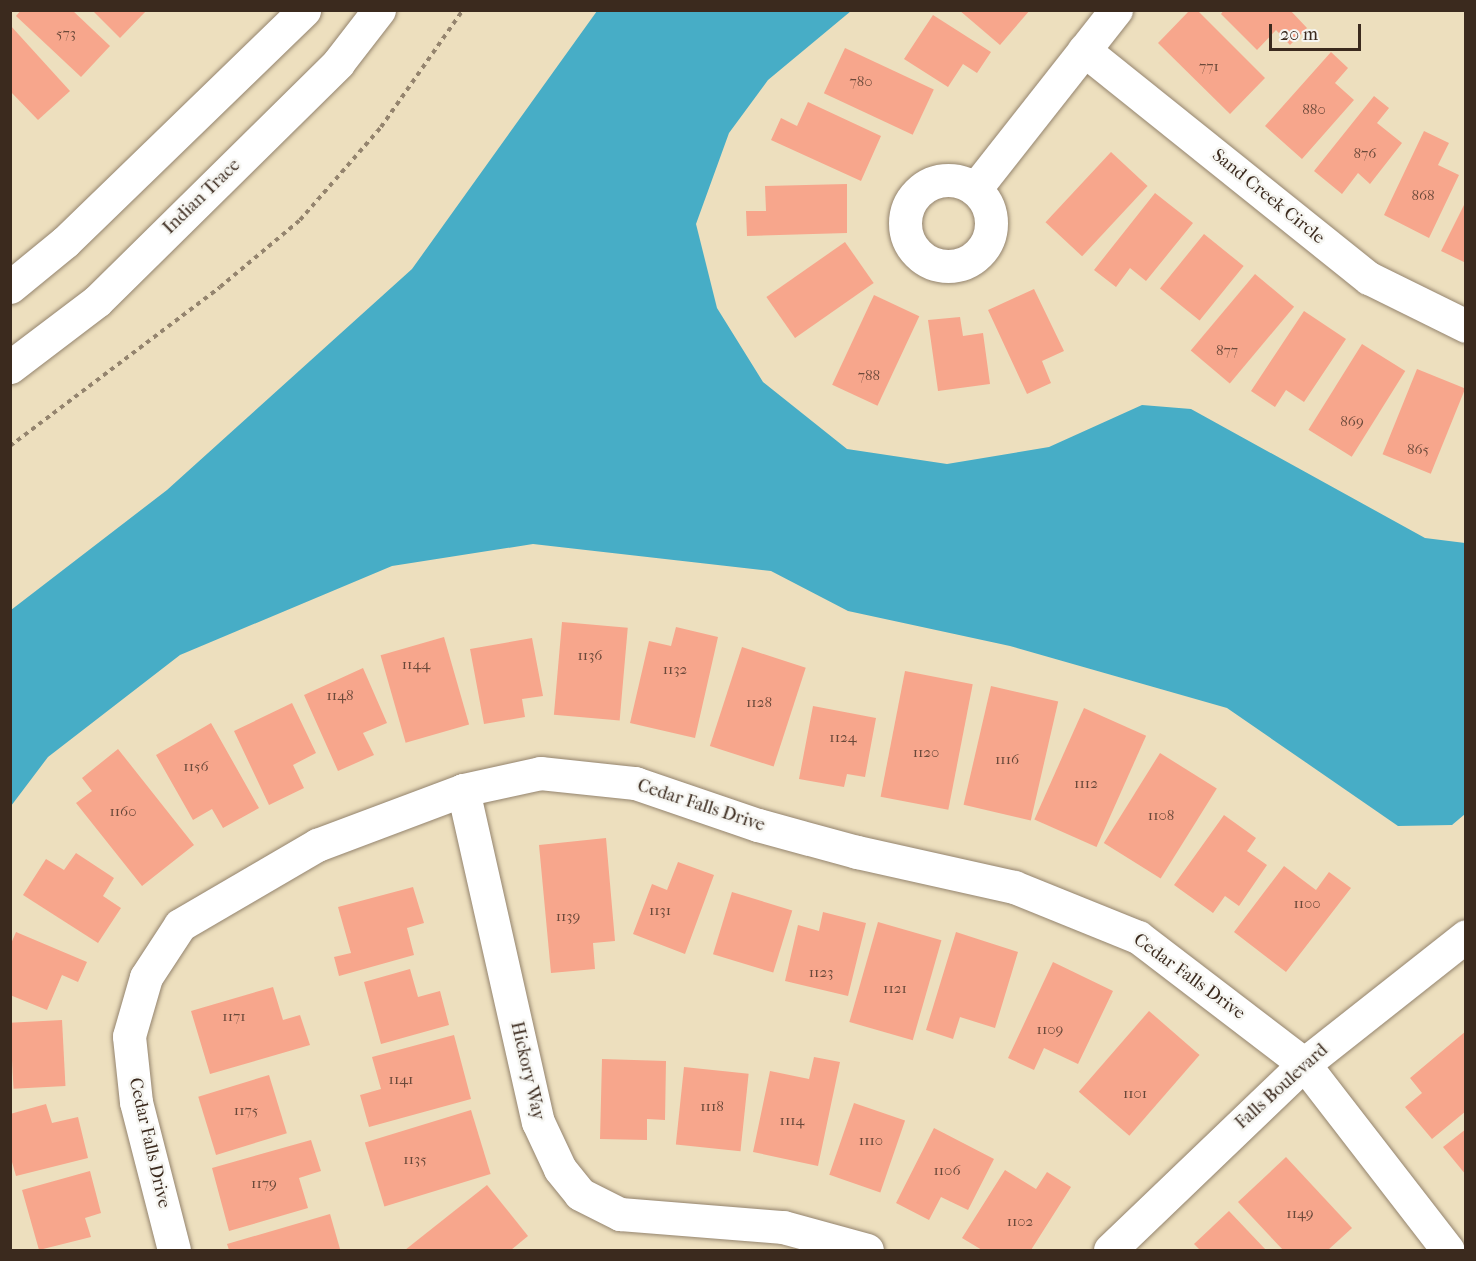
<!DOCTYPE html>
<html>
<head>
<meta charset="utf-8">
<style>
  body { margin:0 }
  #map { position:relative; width:1476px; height:1261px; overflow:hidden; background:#eddfbe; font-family:"IM FELL French Canon",serif }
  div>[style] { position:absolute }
  .water>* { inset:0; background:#47adc6 }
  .building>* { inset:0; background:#f7a68c; transform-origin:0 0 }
  .path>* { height:4px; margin-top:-2px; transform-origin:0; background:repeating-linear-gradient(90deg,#94846e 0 4.5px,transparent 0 9px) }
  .roads { filter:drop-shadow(0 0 2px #94846e) drop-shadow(0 0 2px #94846e) }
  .minor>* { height:33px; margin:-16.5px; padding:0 16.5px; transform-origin:16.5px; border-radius:16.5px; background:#fff }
  .minor>.ring { margin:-16.5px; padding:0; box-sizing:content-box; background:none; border:33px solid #fff; border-radius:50% }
  .secondary>* { height:33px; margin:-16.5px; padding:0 16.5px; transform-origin:16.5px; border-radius:16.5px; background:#fff }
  span { translate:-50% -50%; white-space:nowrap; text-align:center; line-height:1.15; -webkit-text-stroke:5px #f6f6f2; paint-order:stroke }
  .number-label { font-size:15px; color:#6a493a }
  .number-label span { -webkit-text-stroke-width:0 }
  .street-label { font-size:18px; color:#3b2a1e }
  .frame { position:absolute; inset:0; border:12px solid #3b2a1e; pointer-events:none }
  .scale { position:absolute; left:1269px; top:24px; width:92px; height:27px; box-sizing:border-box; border:3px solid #3b2a1e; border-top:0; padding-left:8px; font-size:18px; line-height:21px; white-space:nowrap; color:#3b2a1e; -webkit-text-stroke:4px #f6f6f2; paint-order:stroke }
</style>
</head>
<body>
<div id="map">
  <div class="water">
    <i style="clip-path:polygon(597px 11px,851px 11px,768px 80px,729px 133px,696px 224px,717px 308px,763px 382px,847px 449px,947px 464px,1049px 447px,1142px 405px,1191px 409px,1425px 538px,1465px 543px,1465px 814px,1452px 825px,1398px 826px,1227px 708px,1010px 646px,848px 611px,771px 571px,533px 544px,392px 566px,180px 655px,48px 757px,11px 806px,11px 610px,167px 490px,412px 269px)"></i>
  </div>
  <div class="building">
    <i style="clip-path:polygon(21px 10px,72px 10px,110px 46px,81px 77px,16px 16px)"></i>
    <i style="clip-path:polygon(92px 10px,147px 10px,120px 38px)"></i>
    <i style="clip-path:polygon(959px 10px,1030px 10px,1000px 45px)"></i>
    <i style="clip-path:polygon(1190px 10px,1197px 10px,1265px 78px,1230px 114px,1158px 43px)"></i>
    <i style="clip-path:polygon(1224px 10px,1290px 10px,1307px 28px,1290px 45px,1276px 30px,1257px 50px,1221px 14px)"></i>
    <i style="clip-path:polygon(933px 15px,991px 52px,977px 73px,963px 64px,948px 87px,904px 59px)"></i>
    <i style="clip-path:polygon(10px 25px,70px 91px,38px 120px,10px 91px)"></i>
    <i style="left:845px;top:48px;width:98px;height:50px;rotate:25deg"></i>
    <i style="clip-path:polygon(1331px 52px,1348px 68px,1335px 83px,1354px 100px,1302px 159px,1265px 126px)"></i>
    <i style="clip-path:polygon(1374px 96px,1389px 108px,1377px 123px,1402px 143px,1370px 184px,1358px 173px,1342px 194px,1314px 171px)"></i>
    <i style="clip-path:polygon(808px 102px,881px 136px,861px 181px,771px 140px,781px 118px,797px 126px)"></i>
    <i style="clip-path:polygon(1424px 131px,1449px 143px,1438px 165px,1459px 175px,1429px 238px,1384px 215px)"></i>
    <i style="left:1111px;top:152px;width:50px;height:96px;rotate:43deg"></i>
    <i style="clip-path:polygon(847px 184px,847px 233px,747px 236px,746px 211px,766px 211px,765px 186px)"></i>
    <i style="clip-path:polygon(1155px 193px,1193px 223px,1146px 281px,1130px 268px,1116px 287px,1094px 270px)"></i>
    <i style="clip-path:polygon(1466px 201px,1466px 263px,1441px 251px)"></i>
    <i style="left:1204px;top:234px;width:51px;height:70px;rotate:39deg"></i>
    <i style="left:845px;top:242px;width:50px;height:96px;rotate:55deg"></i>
    <i style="left:1255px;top:274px;width:51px;height:100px;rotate:40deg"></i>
    <i style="clip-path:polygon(1034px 289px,1064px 351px,1042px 361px,1051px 383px,1027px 394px,988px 310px)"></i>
    <i style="left:874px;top:295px;width:50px;height:99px;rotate:25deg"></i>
    <i style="clip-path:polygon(1304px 311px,1346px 339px,1304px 402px,1286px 390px,1275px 407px,1251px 391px)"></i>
    <i style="clip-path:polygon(960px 317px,963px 336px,983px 333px,990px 384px,938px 391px,928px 320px)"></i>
    <i style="left:1362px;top:344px;width:51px;height:101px;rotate:32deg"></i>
    <i style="left:1417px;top:369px;width:52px;height:92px;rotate:22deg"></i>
    <i style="left:562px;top:622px;width:66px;height:93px;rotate:5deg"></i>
    <i style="clip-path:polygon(676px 627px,718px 637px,695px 738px,630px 723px,649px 641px,671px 646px)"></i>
    <i style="left:444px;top:637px;width:91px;height:66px;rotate:74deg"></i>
    <i style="clip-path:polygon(532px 638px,543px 696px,522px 699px,525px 717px,484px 724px,470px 649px)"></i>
    <i style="left:742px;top:647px;width:67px;height:104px;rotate:18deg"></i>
    <i style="clip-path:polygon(363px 668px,387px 723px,363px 733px,374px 755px,338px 771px,304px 695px)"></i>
    <i style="left:905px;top:671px;width:69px;height:128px;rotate:11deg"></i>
    <i style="left:991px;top:686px;width:69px;height:122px;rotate:13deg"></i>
    <i style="clip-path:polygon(292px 703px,316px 753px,293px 765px,304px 788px,269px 805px,234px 731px)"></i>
    <i style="clip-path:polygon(813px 706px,876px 718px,865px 777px,847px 774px,844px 787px,799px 779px)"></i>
    <i style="left:1084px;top:708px;width:68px;height:122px;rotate:24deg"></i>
    <i style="clip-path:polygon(211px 723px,259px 808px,223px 828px,212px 809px,193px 820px,156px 755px)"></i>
    <i style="clip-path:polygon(118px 749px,194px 845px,142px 886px,76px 803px,92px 791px,82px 778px)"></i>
    <i style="left:1160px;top:753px;width:67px;height:106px;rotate:32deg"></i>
    <i style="clip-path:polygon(1224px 815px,1256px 838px,1247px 851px,1267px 865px,1239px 906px,1225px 896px,1213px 913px,1174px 885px)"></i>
    <i style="clip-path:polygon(606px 838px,615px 941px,593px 943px,595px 969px,551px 973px,539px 845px)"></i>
    <i style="clip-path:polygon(76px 853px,114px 878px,103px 896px,121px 908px,98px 943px,23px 895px,46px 859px,64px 870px)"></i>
    <i style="clip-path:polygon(678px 862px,714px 875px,685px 954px,633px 934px,652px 884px,667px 890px)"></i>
    <i style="clip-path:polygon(1284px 866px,1316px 890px,1329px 872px,1351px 888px,1286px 972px,1234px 932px)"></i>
    <i style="clip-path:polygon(413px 887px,424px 923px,407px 928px,414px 955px,339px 976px,334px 957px,351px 953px,338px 907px)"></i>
    <i style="left:732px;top:892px;width:63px;height:65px;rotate:17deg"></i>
    <i style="clip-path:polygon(823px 912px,866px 923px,848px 996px,785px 981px,798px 925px,819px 931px)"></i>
    <i style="left:878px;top:922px;width:66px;height:104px;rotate:16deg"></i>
    <i style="clip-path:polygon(16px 932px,87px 962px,78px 982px,62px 975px,47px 1010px,10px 995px,10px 946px)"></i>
    <i style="clip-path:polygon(956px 932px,1018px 952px,995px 1028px,960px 1017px,953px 1039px,926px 1030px)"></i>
    <i style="clip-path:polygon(1053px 962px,1113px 991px,1078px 1064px,1044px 1048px,1034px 1070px,1008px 1058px)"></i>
    <i style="clip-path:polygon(410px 969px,418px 997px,440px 991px,449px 1025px,381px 1044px,364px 982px)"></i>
    <i style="clip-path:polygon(273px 987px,283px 1020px,300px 1015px,310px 1045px,210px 1074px,191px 1011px)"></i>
    <i style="left:1149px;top:1011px;width:67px;height:107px;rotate:41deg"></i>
    <i style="left:62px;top:1020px;width:66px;height:52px;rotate:87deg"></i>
    <i style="clip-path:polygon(1466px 1031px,1466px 1111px,1432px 1139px,1405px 1107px,1422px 1093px,1410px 1078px)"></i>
    <i style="clip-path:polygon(454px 1035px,471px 1099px,369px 1127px,360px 1095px,381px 1089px,372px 1057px)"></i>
    <i style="clip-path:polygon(814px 1057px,840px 1062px,818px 1166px,753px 1152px,770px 1071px,809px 1079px)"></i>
    <i style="clip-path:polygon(602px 1059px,666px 1061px,665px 1120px,647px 1119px,647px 1140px,600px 1139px)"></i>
    <i style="left:684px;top:1067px;width:65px;height:78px;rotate:6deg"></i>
    <i style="left:269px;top:1075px;width:61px;height:74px;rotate:73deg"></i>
    <i style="left:854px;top:1103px;width:54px;height:76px;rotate:19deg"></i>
    <i style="clip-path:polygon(46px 1104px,52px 1123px,78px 1117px,88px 1158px,16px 1176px,10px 1155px,10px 1114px)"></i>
    <i style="left:471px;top:1110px;width:67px;height:111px;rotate:73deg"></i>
    <i style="clip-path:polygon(934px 1128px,994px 1159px,968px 1210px,941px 1197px,929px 1220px,896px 1203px)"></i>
    <i style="clip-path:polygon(1466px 1129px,1466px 1175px,1443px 1147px)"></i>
    <i style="clip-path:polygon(311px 1140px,321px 1171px,299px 1178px,308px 1208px,229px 1231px,212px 1168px)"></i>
    <i style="clip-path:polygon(1286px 1157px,1352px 1228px,1328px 1250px,1283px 1250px,1238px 1202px)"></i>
    <i style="clip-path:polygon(1005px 1170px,1036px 1189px,1047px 1172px,1071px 1187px,1031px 1250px,982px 1250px,962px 1238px)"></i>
    <i style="clip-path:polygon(90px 1171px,101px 1213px,85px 1218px,91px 1237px,39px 1250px,22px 1190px)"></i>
    <i style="clip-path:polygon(487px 1185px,528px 1236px,511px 1250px,405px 1250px)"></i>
    <i style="clip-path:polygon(1229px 1211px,1266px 1250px,1200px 1250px,1194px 1244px)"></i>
    <i style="clip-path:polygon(330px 1214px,340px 1249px,229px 1250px,227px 1244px)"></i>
  </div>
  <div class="path">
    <i style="left:10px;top:446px;width:263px;rotate:-37.1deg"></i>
    <i style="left:220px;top:287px;width:104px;rotate:-39.9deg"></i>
    <i style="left:300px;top:220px;width:123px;rotate:-48.9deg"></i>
    <i style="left:381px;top:127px;width:143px;rotate:-55deg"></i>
  </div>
  <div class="roads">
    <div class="minor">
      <i style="left:1084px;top:50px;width:365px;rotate:38.7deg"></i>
      <i style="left:1369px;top:278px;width:108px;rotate:26.3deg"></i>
      <i class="ring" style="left:905px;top:180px;width:53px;height:53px"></i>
      <i style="left:975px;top:189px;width:228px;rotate:-51.8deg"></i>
      <i style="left:463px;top:790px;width:340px;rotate:77.3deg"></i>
      <i style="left:538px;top:1122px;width:52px;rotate:64.9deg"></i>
      <i style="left:560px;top:1169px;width:32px;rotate:51deg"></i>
      <i style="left:580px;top:1194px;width:45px;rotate:26.6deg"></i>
      <i style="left:620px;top:1214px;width:164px;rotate:4.6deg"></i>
      <i style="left:783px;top:1227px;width:87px;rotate:15.3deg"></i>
      <i style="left:174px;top:1250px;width:153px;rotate:-104.4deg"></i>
      <i style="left:136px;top:1102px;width:66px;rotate:-96.1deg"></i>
      <i style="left:129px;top:1036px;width:61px;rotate:-73.9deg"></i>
      <i style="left:146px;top:977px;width:62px;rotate:-56.8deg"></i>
      <i style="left:180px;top:925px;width:159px;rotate:-30.3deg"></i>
      <i style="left:317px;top:845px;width:156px;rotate:-20.6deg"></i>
      <i style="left:463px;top:790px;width:79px;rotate:-12.4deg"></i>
      <i style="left:540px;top:773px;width:96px;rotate:6deg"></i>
      <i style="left:635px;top:783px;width:130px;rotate:18.9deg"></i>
      <i style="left:758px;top:825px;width:103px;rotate:15.3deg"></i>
      <i style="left:857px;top:852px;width:161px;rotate:12.6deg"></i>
      <i style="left:1014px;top:887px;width:134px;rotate:22deg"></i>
      <i style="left:1138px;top:937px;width:209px;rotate:37.4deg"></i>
      <i style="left:1304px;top:1064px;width:235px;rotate:52.3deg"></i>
      <i style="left:1110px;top:1250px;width:269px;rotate:-43.8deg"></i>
      <i style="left:1304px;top:1064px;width:206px;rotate:-38.3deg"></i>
    </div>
    <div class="secondary">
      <i style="left:10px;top:287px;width:71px;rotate:-39.3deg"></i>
      <i style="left:65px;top:242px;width:333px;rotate:-44.1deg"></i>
      <i style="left:10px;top:367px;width:109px;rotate:-37.2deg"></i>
      <i style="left:97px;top:301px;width:339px;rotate:-44.6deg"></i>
      <i style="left:338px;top:63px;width:67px;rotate:-52.3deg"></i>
    </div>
  </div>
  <div class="number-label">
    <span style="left:66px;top:34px">573</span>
    <span style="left:1209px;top:67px">771</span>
    <span style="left:861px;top:82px">780</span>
    <span style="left:1314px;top:110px">880</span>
    <span style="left:1365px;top:154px">876</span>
    <span style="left:1423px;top:196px">868</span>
    <span style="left:1227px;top:351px">877</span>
    <span style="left:869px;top:376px">788</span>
    <span style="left:1352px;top:422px">869</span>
    <span style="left:1418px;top:450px">865</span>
    <span style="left:590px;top:656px">1136</span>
    <span style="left:416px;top:665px">1144</span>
    <span style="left:675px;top:670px">1132</span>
    <span style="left:340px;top:696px">1148</span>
    <span style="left:759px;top:703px">1128</span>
    <span style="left:843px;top:738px">1124</span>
    <span style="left:926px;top:753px">1120</span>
    <span style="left:1007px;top:760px">1116</span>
    <span style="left:196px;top:767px">1156</span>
    <span style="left:1086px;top:784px">1112</span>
    <span style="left:123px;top:812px">1160</span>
    <span style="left:1161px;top:816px">1108</span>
    <span style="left:1307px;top:904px">1100</span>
    <span style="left:660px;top:911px">1131</span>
    <span style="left:568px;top:917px">1139</span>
    <span style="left:821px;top:973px">1123</span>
    <span style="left:895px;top:989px">1121</span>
    <span style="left:234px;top:1017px">1171</span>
    <span style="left:1050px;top:1030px">1109</span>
    <span style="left:401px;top:1080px">1141</span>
    <span style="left:1135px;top:1094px">1101</span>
    <span style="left:712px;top:1107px">1118</span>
    <span style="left:246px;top:1111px">1175</span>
    <span style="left:792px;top:1121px">1114</span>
    <span style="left:871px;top:1141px">1110</span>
    <span style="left:415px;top:1160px">1135</span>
    <span style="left:947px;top:1171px">1106</span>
    <span style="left:264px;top:1184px">1179</span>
    <span style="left:1300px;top:1214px">1149</span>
    <span style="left:1020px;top:1222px">1102</span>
  </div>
  <div class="street-label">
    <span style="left:202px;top:197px;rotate:-44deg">Indian Trace</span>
    <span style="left:1268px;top:197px;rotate:39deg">Sand Creek Circle</span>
    <span style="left:701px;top:806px;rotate:18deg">Cedar Falls Drive</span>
    <span style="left:1189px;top:977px;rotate:36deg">Cedar Falls Drive</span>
    <span style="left:527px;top:1071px;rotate:77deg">Hickory Way</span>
    <span style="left:1282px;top:1087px;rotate:-42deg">Falls Boulevard</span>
    <span style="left:149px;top:1143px;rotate:77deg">Cedar Falls Drive</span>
  </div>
  <div class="frame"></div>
  <div class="scale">20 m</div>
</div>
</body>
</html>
